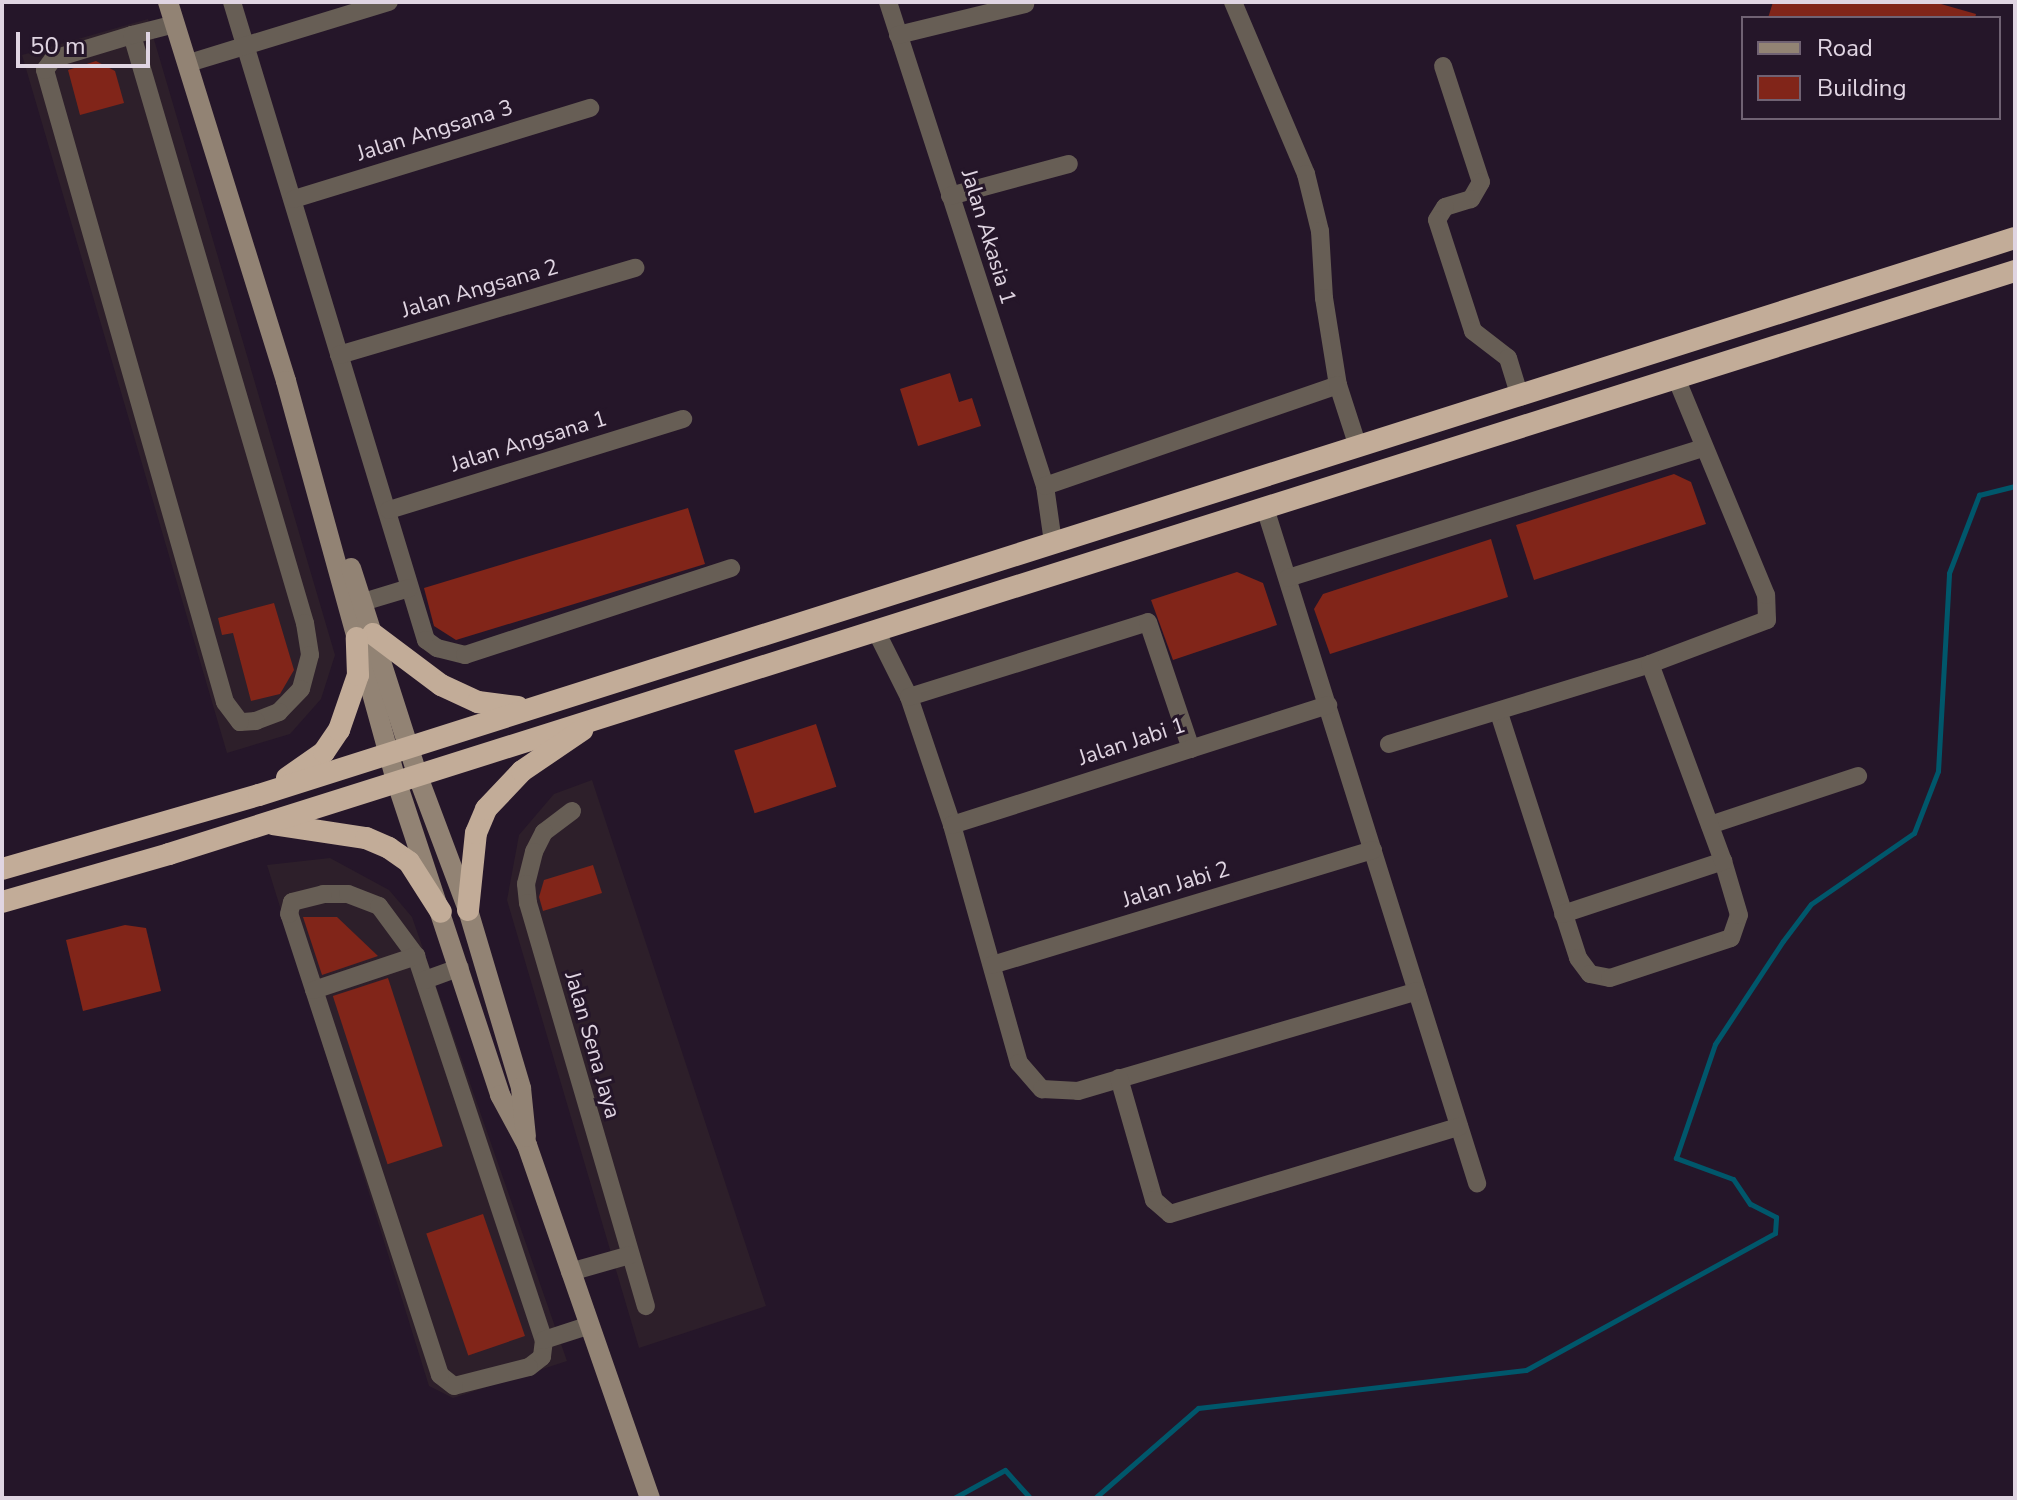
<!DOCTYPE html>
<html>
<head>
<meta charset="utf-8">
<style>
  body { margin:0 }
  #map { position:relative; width:2017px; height:1500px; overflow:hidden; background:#251629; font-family:"Nunito Sans",sans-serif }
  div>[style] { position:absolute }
  .commercial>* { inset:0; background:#2d1f2a }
  .stream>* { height:5px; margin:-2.5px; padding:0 2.5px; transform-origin:2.5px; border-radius:2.5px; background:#00576b }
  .building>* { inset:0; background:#812519; transform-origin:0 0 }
  .minor>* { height:18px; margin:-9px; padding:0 9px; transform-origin:9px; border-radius:9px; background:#675e55 }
  .secondary>* { height:20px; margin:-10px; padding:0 10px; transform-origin:10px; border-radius:10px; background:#928374 }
  .trunk>* { height:22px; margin:-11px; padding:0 11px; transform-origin:11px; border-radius:11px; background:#c2ac98 }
  span { translate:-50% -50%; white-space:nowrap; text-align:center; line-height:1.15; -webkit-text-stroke:6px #251629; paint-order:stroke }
  .street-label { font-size:22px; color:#e0d5e2 }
  .frame { position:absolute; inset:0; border:4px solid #e0d5e2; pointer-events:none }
  .legend { position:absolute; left:1741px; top:16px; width:260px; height:104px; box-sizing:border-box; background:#251629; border:2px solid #706273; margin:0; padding:10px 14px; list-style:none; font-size:24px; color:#e0d5e2 }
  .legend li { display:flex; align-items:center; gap:16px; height:40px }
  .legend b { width:40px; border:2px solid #706273 }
  .scale { position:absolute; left:16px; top:32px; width:134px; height:36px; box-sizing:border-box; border:4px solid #e0d5e2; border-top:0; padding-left:10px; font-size:24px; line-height:28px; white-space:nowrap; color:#e0d5e2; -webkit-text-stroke:6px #251629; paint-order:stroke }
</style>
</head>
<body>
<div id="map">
  <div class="commercial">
    <i style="clip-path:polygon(148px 19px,335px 655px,321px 699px,290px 734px,227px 753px,22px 55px)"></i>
    <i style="clip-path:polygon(592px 780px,766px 1306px,639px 1348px,507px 900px,519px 835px,554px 794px)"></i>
    <i style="clip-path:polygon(330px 858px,389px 890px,412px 917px,567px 1361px,453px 1398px,429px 1386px,267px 865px)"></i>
  </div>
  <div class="stream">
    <i style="left:954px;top:1498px;width:58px;rotate:-28.8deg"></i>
    <i style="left:1005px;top:1470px;width:38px;rotate:48deg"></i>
    <i style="left:1095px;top:1498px;width:137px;rotate:-41.1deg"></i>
    <i style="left:1198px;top:1408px;width:330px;rotate:-6.6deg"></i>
    <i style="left:1526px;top:1370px;width:284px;rotate:-28.8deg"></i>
    <i style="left:1775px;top:1233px;width:16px;rotate:-86deg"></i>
    <i style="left:1776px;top:1217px;width:29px;rotate:-153deg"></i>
    <i style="left:1750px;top:1204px;width:30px;rotate:-124deg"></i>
    <i style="left:1733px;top:1179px;width:61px;rotate:-159.8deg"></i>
    <i style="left:1676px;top:1158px;width:120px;rotate:-71.1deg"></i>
    <i style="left:1715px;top:1044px;width:123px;rotate:-56.6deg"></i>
    <i style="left:1783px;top:941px;width:46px;rotate:-52.9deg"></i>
    <i style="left:1811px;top:904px;width:125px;rotate:-34.6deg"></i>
    <i style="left:1914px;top:833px;width:66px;rotate:-68.8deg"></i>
    <i style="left:1938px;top:771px;width:198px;rotate:-86.8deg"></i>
    <i style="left:1949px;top:573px;width:84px;rotate:-69deg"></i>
    <i style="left:1979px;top:495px;width:37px;rotate:-14deg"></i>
  </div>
  <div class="building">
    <i style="clip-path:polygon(1773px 2px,1934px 2px,1976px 14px,1975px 18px,1768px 18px)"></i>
    <i style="clip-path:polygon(96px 61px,115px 71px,124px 103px,80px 115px,68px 70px)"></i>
    <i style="clip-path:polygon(950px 373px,959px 402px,972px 398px,981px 426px,918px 446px,900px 389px)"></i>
    <i style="clip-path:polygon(1674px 474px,1691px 482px,1706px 524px,1534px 580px,1516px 525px)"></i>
    <i style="clip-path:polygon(688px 508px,705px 564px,456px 640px,434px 626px,424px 588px)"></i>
    <i style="clip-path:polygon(1491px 539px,1508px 597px,1330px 654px,1314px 609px,1323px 594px)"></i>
    <i style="clip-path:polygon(1237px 572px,1263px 583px,1277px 625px,1173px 660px,1151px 600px)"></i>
    <i style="clip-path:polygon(274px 603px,294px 670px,280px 694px,251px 701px,233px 633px,222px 635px,218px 618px)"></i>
    <i style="left:816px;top:724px;width:66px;height:86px;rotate:72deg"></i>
    <i style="clip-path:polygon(593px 865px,602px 893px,543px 911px,539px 897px,544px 880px)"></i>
    <i style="clip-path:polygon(303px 917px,337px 917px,378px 956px,322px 975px)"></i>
    <i style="clip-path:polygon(125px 925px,146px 928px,161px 991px,83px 1011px,66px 940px)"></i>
    <i style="left:388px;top:978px;width:177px;height:58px;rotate:72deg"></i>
    <i style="left:483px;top:1214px;width:129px;height:60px;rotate:71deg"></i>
  </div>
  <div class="minor">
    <i style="left:232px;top:2px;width:667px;rotate:73.09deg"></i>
    <i style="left:426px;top:640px;width:14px;rotate:36deg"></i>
    <i style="left:437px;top:648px;width:29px;rotate:14deg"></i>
    <i style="left:465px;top:655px;width:280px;rotate:-18.1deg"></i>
    <i style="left:888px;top:2px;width:509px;rotate:72.03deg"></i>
    <i style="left:1045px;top:486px;width:57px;rotate:81.9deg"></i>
    <i style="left:1233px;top:2px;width:187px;rotate:67deg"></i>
    <i style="left:1306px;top:174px;width:59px;rotate:76.2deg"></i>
    <i style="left:1320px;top:231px;width:67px;rotate:86.6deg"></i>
    <i style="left:1324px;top:298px;width:88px;rotate:80.9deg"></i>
    <i style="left:132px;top:35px;width:613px;rotate:73.61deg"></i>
    <i style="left:305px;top:623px;width:32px;rotate:81deg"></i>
    <i style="left:310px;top:655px;width:35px;rotate:105deg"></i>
    <i style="left:301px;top:689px;width:32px;rotate:134deg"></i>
    <i style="left:279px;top:712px;width:25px;rotate:159deg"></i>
    <i style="left:256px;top:721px;width:16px;rotate:176deg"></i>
    <i style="left:240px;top:722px;width:25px;rotate:-127deg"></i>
    <i style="left:225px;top:702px;width:657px;rotate:-105.9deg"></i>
    <i style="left:45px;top:70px;width:14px;rotate:-54deg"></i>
    <i style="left:53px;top:59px;width:83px;rotate:-16.9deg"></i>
    <i style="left:132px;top:35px;width:44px;rotate:-14.3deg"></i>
    <i style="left:898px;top:35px;width:131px;rotate:-13.7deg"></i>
    <i style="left:189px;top:63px;width:209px;rotate:-17deg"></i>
    <i style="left:1443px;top:66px;width:122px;rotate:71.9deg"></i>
    <i style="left:1481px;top:182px;width:20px;rotate:120deg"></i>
    <i style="left:1471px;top:199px;width:27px;rotate:163deg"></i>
    <i style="left:1445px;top:207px;width:15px;rotate:122deg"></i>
    <i style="left:1437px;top:220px;width:117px;rotate:72deg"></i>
    <i style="left:1473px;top:331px;width:44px;rotate:37.6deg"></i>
    <i style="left:1508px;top:358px;width:41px;rotate:72.9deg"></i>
    <i style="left:950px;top:196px;width:123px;rotate:-15.1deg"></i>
    <i style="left:294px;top:199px;width:310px;rotate:-17.1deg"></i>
    <i style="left:339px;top:355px;width:309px;rotate:-16.4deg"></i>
    <i style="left:1045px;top:486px;width:310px;rotate:-19deg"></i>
    <i style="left:1338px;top:385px;width:65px;rotate:72.1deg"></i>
    <i style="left:1265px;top:508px;width:708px;rotate:72.56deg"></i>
    <i style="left:389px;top:510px;width:308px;rotate:-17.2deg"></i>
    <i style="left:1288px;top:578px;width:434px;rotate:-17.4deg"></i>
    <i style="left:363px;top:602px;width:48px;rotate:-16.9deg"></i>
    <i style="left:876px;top:631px;width:74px;rotate:63.4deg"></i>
    <i style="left:909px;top:697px;width:135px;rotate:71.4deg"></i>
    <i style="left:952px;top:825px;width:247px;rotate:74.3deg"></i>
    <i style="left:1019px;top:1063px;width:35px;rotate:49deg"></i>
    <i style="left:1042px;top:1089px;width:36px;rotate:3deg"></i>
    <i style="left:1078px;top:1091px;width:353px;rotate:-16.4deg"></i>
    <i style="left:909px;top:697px;width:250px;rotate:-17.4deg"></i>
    <i style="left:1148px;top:622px;width:134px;rotate:71.3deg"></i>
    <i style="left:1499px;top:713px;width:257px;rotate:72.1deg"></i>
    <i style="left:1578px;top:958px;width:20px;rotate:53deg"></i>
    <i style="left:1590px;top:974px;width:20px;rotate:11deg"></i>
    <i style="left:1610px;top:978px;width:127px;rotate:-18.3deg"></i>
    <i style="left:1731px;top:938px;width:24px;rotate:-71deg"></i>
    <i style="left:1739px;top:915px;width:56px;rotate:-106.5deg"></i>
    <i style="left:1389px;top:744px;width:273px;rotate:-17deg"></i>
    <i style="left:1650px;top:664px;width:125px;rotate:-20.6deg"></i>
    <i style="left:1767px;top:620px;width:25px;rotate:-92deg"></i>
    <i style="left:1766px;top:595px;width:235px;rotate:-112.5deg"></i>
    <i style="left:572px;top:811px;width:35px;rotate:143deg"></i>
    <i style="left:544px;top:832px;width:22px;rotate:117deg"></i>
    <i style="left:534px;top:852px;width:33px;rotate:104deg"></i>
    <i style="left:526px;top:884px;width:19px;rotate:84deg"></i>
    <i style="left:528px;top:903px;width:420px;rotate:73.7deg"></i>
    <i style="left:952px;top:825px;width:395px;rotate:-17.7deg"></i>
    <i style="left:1710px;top:825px;width:156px;rotate:-18.3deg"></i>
    <i style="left:323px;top:894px;width:25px"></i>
    <i style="left:348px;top:894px;width:33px;rotate:21deg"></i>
    <i style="left:379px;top:906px;width:62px;rotate:53.5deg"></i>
    <i style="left:416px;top:956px;width:405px;rotate:71.6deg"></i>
    <i style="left:544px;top:1340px;width:17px;rotate:97deg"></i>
    <i style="left:542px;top:1357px;width:16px;rotate:142deg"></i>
    <i style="left:529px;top:1367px;width:77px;rotate:165.8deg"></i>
    <i style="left:454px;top:1386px;width:18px;rotate:-142deg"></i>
    <i style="left:440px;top:1375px;width:485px;rotate:-108.1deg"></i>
    <i style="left:289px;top:914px;width:12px;rotate:-76deg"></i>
    <i style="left:292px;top:902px;width:32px;rotate:-14deg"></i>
    <i style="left:1563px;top:914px;width:169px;rotate:-18.3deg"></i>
    <i style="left:1723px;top:861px;width:210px;rotate:-110.3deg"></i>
    <i style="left:992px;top:965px;width:398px;rotate:-16.8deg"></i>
    <i style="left:425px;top:980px;width:37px;rotate:-20deg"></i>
    <i style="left:314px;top:990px;width:108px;rotate:-18.4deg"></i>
    <i style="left:1119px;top:1078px;width:127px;rotate:74deg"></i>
    <i style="left:1154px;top:1200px;width:21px;rotate:41deg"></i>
    <i style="left:1170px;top:1214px;width:302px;rotate:-16.8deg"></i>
    <i style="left:570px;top:1272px;width:62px;rotate:-15.8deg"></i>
    <i style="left:544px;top:1340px;width:45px;rotate:-18deg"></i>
  </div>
  <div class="secondary">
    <i style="left:168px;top:2px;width:397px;rotate:72.7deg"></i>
    <i style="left:286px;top:381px;width:414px;rotate:74.6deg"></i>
    <i style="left:396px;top:780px;width:332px;rotate:71.7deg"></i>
    <i style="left:500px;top:1095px;width:57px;rotate:61.6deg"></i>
    <i style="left:527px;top:1145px;width:374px;rotate:70.8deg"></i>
    <i style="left:351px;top:568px;width:216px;rotate:72.2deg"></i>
    <i style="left:417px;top:774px;width:145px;rotate:69.4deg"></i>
    <i style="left:468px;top:910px;width:186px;rotate:73.4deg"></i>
    <i style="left:521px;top:1088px;width:49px;rotate:84.2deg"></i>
  </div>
  <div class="trunk">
    <i style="left:373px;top:634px;width:85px;rotate:36.9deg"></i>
    <i style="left:441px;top:685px;width:41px;rotate:24.7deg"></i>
    <i style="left:478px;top:702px;width:40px;rotate:7.1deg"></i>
    <i style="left:287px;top:778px;width:45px;rotate:-35.1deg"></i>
    <i style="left:324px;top:752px;width:27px;rotate:-56deg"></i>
    <i style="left:339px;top:730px;width:58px;rotate:-70.9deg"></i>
    <i style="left:358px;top:675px;width:37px;rotate:-92deg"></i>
    <i style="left:273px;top:824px;width:94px;rotate:8.6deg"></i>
    <i style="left:366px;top:838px;width:25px;rotate:23deg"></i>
    <i style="left:389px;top:848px;width:24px;rotate:35deg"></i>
    <i style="left:409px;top:862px;width:59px;rotate:57.4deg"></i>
    <i style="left:2px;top:869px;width:267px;rotate:-16.1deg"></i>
    <i style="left:259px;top:795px;width:1842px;rotate:-17.6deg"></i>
    <i style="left:2px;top:902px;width:174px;rotate:-16deg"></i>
    <i style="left:169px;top:854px;width:1936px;rotate:-17.53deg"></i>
    <i style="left:468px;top:910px;width:77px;rotate:-84.1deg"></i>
    <i style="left:476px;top:833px;width:26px;rotate:-67deg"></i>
    <i style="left:486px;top:809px;width:52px;rotate:-46.5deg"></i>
    <i style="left:522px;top:771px;width:73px;rotate:-34.3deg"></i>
  </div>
  <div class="street-label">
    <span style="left:435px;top:131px;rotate:-17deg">Jalan Angsana 3</span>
    <span style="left:988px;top:237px;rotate:73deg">Jalan Akasia 1</span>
    <span style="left:480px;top:289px;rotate:-16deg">Jalan Angsana 2</span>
    <span style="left:529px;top:442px;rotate:-17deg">Jalan Angsana 1</span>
    <span style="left:1132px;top:742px;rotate:-18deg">Jalan Jabi 1</span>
    <span style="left:1176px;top:885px;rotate:-17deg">Jalan Jabi 2</span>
    <span style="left:592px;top:1045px;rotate:74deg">Jalan Sena Jaya</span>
  </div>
  <div class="frame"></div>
  <ul class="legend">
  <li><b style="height:10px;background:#928374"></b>Road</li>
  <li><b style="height:22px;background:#812519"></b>Building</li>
  </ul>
  <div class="scale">50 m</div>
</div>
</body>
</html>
